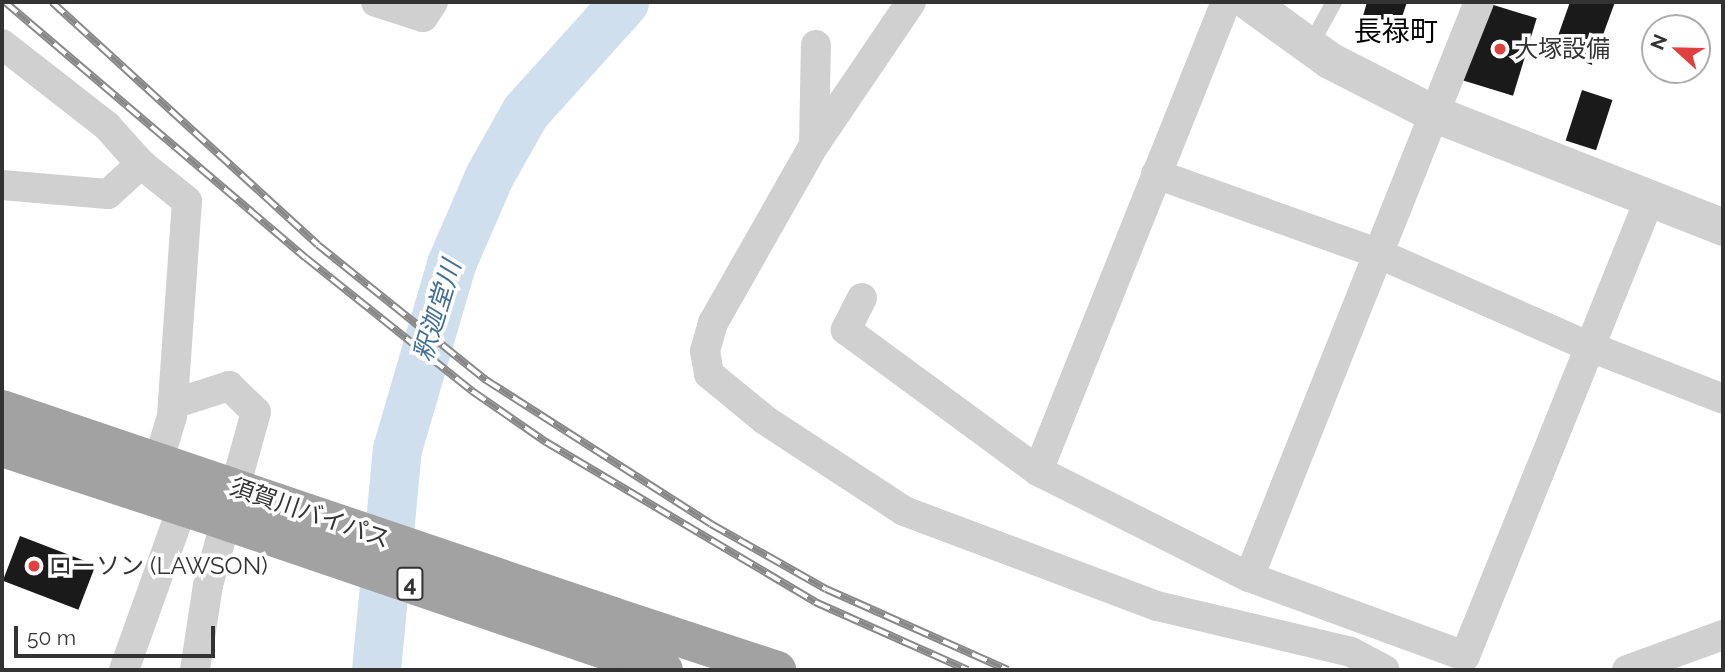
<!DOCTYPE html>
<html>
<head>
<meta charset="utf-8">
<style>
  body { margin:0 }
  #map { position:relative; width:1725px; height:672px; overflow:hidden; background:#fff; font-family:Raleway,"Noto Sans JP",sans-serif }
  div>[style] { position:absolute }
  .river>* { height:49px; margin:-24.5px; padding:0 24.5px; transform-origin:24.5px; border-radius:24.5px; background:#d0dfed }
  .building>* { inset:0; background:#1a1a1a; transform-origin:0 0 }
  .service>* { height:16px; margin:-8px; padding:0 8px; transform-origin:8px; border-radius:8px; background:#d0d0d0 }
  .minor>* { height:30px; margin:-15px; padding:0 15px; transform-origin:15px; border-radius:15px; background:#d0d0d0 }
  .tertiary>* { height:37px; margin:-18.5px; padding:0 18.5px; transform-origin:18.5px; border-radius:18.5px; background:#d0d0d0 }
  .trunk>* { height:38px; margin:-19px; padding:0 19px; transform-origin:19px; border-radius:19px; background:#a2a2a2 }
  .rail>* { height:8px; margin-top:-4px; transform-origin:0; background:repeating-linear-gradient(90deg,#fff 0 16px,#888 0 32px); box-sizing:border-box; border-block:2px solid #888 }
  .trunk-bridge>* { height:38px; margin:-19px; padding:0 19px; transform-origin:19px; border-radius:19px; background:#a2a2a2 }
  .dots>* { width:19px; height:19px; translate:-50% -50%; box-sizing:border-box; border:4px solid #fff; border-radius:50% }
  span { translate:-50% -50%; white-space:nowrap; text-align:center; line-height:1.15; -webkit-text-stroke:7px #fff; paint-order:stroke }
  .shield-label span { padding:2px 5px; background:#fff; border:2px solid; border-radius:5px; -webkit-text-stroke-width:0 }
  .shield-label { font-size:23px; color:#333; font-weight:700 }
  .poi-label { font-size:24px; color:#333 }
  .left { translate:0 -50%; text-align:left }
  .street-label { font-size:24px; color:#333 }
  .water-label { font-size:26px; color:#426d94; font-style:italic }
  .quarter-label { font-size:28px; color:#000 }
  .frame { position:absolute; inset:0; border:4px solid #333; pointer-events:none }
  .north { position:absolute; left:1641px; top:14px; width:70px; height:70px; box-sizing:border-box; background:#fff; border:2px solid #adadad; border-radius:50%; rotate:292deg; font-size:19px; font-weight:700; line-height:28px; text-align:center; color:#333 }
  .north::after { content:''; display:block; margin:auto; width:24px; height:32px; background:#e0403e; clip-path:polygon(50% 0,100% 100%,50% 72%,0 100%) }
  .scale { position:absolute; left:14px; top:626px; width:201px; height:32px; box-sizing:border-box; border:4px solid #333; border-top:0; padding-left:9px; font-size:21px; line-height:24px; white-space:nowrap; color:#333; -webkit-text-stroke:5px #fff; paint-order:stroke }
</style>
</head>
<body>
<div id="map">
  <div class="river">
    <i style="left:376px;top:670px;width:222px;rotate:-84.6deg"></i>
    <i style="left:397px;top:449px;width:193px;rotate:-73.7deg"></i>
    <i style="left:451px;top:264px;width:96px;rotate:-66.6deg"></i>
    <i style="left:489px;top:176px;width:73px;rotate:-60.6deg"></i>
    <i style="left:525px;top:112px;width:148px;rotate:-48deg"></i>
  </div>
  <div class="building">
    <i style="clip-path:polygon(1367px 2px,1407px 2px,1396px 35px,1361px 23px)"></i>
    <i style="clip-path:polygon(1570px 2px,1615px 2px,1592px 65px,1553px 50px)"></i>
    <i style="left:1487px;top:3px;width:52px;height:81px;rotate:17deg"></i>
    <i style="left:1582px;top:90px;width:32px;height:53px;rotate:18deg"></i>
    <i style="left:20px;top:536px;width:81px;height:48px;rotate:21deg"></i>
  </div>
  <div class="service">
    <i style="left:1310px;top:46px;width:50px;rotate:-61.4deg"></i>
  </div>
  <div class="minor">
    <i style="left:376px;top:2px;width:49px;rotate:17.7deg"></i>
    <i style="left:423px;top:17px;width:18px;rotate:-56deg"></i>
    <i style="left:911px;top:2px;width:173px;rotate:124.1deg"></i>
    <i style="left:814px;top:145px;width:205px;rotate:119.6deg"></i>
    <i style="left:713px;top:323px;width:29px;rotate:106deg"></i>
    <i style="left:705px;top:351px;width:23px;rotate:80deg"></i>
    <i style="left:709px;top:374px;width:72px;rotate:39.4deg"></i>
    <i style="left:765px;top:420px;width:166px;rotate:33.2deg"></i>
    <i style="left:904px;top:511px;width:270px;rotate:20.6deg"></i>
    <i style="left:1157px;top:606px;width:199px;rotate:13.3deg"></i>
    <i style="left:1351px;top:652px;width:38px;rotate:28deg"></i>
    <i style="left:2px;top:44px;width:133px;rotate:38deg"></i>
    <i style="left:107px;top:126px;width:51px;rotate:48.2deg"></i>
    <i style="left:141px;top:164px;width:59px;rotate:38.8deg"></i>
    <i style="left:187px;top:201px;width:216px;rotate:94deg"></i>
    <i style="left:172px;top:416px;width:49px;rotate:106.6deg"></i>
    <i style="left:158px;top:463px;width:29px;rotate:55deg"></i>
    <i style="left:175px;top:487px;width:22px;rotate:72deg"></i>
    <i style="left:182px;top:508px;width:172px;rotate:109.7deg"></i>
    <i style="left:814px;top:145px;width:100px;rotate:-88.9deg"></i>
    <i style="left:1156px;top:174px;width:235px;rotate:19.7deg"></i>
    <i style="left:1377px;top:253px;width:231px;rotate:23.8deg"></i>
    <i style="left:1588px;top:346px;width:145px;rotate:21.4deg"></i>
    <i style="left:2px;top:185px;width:106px;rotate:4.9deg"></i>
    <i style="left:108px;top:194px;width:45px;rotate:-42.3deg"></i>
    <i style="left:862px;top:298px;width:36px;rotate:117deg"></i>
    <i style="left:846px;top:330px;width:238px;rotate:36.3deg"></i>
    <i style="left:1038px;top:471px;width:236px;rotate:26.7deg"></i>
    <i style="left:1249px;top:577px;width:230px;rotate:20.1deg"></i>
    <i style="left:1465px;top:656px;width:493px;rotate:-68deg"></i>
    <i style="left:173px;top:404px;width:59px;rotate:-17.8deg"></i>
    <i style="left:229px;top:386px;width:37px;rotate:44deg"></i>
    <i style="left:256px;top:412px;width:180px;rotate:105.5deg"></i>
    <i style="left:208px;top:585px;width:86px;rotate:98.7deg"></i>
    <i style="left:1038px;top:471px;width:505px;rotate:-68.16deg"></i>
    <i style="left:1249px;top:577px;width:619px;rotate:-68.2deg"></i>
    <i style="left:1627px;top:670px;width:102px;rotate:-20deg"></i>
  </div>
  <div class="tertiary">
    <i style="left:1249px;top:2px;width:99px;rotate:35.9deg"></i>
    <i style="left:1329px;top:60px;width:119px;rotate:27deg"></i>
    <i style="left:1435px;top:114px;width:309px;rotate:21.4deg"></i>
  </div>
  <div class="trunk">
    <i style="left:2px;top:409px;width:240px;rotate:18.7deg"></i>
    <i style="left:2px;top:448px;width:222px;rotate:18.1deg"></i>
    <i style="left:613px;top:616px;width:173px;rotate:18.2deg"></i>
    <i style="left:607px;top:651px;width:60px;rotate:18.4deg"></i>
  </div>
  <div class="rail">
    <i style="left:5px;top:2px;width:395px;rotate:40.4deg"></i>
    <i style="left:306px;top:258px;width:213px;rotate:38.7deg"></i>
    <i style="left:472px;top:391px;width:90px;rotate:34.6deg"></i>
    <i style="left:546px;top:442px;width:313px;rotate:30.7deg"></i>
    <i style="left:815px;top:602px;width:167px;rotate:24deg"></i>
    <i style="left:52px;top:2px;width:360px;rotate:42.4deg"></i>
    <i style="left:318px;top:245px;width:216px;rotate:38.8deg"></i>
    <i style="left:486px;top:380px;width:267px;rotate:32.6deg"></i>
    <i style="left:711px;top:524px;width:132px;rotate:29.5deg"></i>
    <i style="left:826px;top:589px;width:199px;rotate:24deg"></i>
  </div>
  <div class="trunk-bridge">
    <i style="left:229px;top:486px;width:405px;rotate:18.7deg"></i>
    <i style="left:213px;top:517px;width:416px;rotate:18.8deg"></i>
  </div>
  <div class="dots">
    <i style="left:1500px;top:49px;background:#e0403e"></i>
    <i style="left:34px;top:566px;background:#e0403e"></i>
  </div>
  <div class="shield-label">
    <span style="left:410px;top:584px">4</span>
  </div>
  <div class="poi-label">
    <span class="left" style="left:1514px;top:49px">大塚設備</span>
    <span class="left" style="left:48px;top:566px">ローソン (LAWSON)</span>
  </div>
  <div class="street-label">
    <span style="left:310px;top:513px;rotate:19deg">須賀川バイパス</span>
  </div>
  <div class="water-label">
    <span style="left:438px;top:311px;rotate:-73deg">釈迦堂川</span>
  </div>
  <div class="quarter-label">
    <span style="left:1396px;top:32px">長禄町</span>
  </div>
  <div class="frame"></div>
  <div class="north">N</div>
  <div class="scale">50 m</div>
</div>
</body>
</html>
